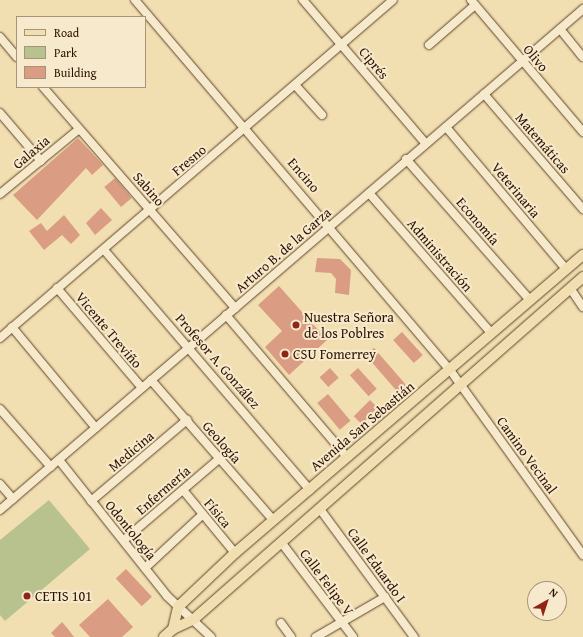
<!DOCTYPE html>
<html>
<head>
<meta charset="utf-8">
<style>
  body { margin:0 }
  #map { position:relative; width:583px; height:637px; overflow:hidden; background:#f2dfb1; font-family:"Gentium Book Plus",serif }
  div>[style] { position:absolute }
  .green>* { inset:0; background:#b8c28e }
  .building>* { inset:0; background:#da9c83; transform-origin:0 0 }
  .roads { filter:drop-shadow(0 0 1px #5e442c) drop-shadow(0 0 1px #5e442c) }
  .minor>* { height:8px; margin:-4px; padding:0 4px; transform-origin:4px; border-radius:4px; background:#f7eacc }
  .major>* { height:10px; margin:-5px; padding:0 5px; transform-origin:5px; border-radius:5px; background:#f2dfb1 }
  .dots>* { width:11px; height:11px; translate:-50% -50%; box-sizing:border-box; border:2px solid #f7eacc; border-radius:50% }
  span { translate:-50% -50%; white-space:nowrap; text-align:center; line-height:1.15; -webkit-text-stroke:4px #f7eacc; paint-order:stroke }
  .street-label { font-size:14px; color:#2d1100 }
  .poi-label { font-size:14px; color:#2d1100 }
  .left { translate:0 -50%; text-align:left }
  .legend { position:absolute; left:16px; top:16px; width:130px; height:72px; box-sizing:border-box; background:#f7eacc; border:1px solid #a6937a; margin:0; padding:5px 7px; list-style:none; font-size:12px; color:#2d1100 }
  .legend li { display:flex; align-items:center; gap:8px; height:20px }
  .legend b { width:20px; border:1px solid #a6937a }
  .north { position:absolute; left:527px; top:581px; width:40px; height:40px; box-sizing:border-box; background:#f7eacc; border:1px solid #a6937a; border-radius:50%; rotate:39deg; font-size:11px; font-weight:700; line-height:16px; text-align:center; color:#2d1100 }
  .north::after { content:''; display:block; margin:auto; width:14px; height:18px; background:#8f2418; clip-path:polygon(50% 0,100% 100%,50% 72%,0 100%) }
</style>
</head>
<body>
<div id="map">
  <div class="green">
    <i style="clip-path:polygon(49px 500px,90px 549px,5px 621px,0 615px,0 540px)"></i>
  </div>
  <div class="building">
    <i style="clip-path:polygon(78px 138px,103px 165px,92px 175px,86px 168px,37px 220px,13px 195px)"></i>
    <i style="left:115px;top:178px;width:26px;height:14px;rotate:50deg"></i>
    <i style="clip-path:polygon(101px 208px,112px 220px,95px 235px,86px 223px)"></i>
    <i style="clip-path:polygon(64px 215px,80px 235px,71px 244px,62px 235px,44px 250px,29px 231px,41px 223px,47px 231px)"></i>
    <i style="clip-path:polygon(317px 258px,340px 259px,351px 270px,349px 295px,335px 293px,336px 279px,331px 273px,315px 272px)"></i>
    <i style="clip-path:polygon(279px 286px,327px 340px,289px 375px,265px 347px,282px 331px,258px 305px)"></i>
    <i style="left:402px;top:332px;width:31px;height:12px;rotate:48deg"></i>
    <i style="left:374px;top:348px;width:49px;height:11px;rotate:49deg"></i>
    <i style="left:330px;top:368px;width:13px;height:14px;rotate:48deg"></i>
    <i style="left:358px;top:368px;width:28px;height:11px;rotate:48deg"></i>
    <i style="left:328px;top:394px;width:35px;height:14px;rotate:50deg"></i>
    <i style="left:370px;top:400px;width:11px;height:23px;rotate:45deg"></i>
    <i style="left:126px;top:569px;width:38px;height:14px;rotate:47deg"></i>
    <i style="clip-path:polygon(108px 599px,133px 627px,122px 637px,90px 637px,79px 625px)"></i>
    <i style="clip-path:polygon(62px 622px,68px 629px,74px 637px,55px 637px,51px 633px)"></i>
  </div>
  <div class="roads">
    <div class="minor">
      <i style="left:135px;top:0;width:486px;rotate:49.6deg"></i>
      <i style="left:450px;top:370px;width:228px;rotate:54.3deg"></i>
      <i style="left:303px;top:0;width:188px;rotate:49.5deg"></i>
      <i style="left:471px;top:0;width:173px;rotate:49.7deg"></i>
      <i style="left:560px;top:29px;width:36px;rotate:51deg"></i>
      <i style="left:0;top:37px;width:26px;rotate:50deg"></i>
      <i style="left:429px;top:45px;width:61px;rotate:-41deg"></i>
      <i style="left:296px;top:86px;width:39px;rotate:48deg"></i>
      <i style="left:43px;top:87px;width:293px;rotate:49deg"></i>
      <i style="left:484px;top:94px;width:152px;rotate:49.3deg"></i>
      <i style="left:0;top:113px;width:63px;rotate:49.5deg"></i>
      <i style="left:446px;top:127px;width:186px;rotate:49.8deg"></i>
      <i style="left:406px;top:159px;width:188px;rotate:48.7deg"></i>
      <i style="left:369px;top:193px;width:186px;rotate:48.9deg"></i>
      <i style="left:0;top:194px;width:102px;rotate:-39.4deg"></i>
      <i style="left:105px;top:251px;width:315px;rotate:49.4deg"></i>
      <i style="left:57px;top:288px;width:131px;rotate:49.6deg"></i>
      <i style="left:570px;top:288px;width:23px;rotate:56deg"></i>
      <i style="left:226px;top:315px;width:187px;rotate:49.6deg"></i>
      <i style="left:12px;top:327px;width:131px;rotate:50.3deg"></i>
      <i style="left:0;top:338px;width:518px;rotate:-40.7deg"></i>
      <i style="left:151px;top:380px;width:186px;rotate:48.9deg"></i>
      <i style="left:0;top:409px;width:77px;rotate:48.7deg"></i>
      <i style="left:59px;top:460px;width:174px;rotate:51.5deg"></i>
      <i style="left:167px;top:596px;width:60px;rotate:43deg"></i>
      <i style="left:0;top:484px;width:20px;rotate:49deg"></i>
      <i style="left:183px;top:490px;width:82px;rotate:50.5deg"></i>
      <i style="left:91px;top:501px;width:126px;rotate:-40.2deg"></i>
      <i style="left:320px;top:509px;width:159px;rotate:53.7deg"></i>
      <i style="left:0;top:510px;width:769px;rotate:-40.67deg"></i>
      <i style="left:124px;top:540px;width:126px;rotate:-40.5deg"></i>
      <i style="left:281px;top:542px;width:119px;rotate:52.8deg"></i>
      <i style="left:145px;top:568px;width:78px;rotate:-42.9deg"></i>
      <i style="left:281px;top:623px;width:17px;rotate:54deg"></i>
      <i style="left:316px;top:637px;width:80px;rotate:-30.1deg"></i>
    </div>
    <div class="major">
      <i style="left:173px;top:629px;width:23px;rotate:-77deg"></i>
      <i style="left:178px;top:607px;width:79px;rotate:-43.5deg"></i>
      <i style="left:235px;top:553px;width:458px;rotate:-40.6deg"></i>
      <i style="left:164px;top:637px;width:12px;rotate:-42deg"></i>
      <i style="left:173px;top:629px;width:23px;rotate:-25deg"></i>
      <i style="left:194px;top:619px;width:518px;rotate:-41.32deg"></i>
    </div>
  </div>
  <div class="dots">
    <i style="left:296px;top:325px;background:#8f2418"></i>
    <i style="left:285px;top:354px;background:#8f2418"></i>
    <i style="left:27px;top:596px;background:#8f2418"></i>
  </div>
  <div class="street-label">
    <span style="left:536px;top:58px;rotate:50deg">Olivo</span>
    <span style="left:374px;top:63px;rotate:50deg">Ciprés</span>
    <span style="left:543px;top:143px;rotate:49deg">Matemáticas</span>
    <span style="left:31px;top:152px;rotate:-40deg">Galaxia</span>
    <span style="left:189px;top:160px;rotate:-40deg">Fresno</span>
    <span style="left:304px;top:175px;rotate:49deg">Encino</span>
    <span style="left:149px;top:189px;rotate:49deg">Sabino</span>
    <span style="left:516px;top:190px;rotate:50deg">Veterinaria</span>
    <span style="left:478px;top:221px;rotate:49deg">Economía</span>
    <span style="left:283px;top:250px;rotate:-41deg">Arturo B. de la Garza</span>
    <span style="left:440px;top:255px;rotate:49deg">Administración</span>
    <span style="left:109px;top:330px;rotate:50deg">Vicente Treviño</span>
    <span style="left:218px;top:361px;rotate:49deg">Profesor A. González</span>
    <span style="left:362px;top:426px;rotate:-40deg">Avenida San Sebastián</span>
    <span style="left:222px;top:442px;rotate:49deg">Geología</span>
    <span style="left:131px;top:451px;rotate:-40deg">Medicina</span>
    <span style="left:527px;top:455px;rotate:54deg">Camino Vecinal</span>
    <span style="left:163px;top:490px;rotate:-41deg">Enfermería</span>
    <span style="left:218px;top:513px;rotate:50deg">Física</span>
    <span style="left:131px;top:530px;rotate:51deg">Odontología</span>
    <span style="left:377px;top:565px;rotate:54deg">Calle Eduardo I</span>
    <span style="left:327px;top:582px;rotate:53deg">Calle Felipe V</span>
  </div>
  <div class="poi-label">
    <span class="left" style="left:304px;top:325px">Nuestra Señora<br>de los Poblres</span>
    <span class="left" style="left:293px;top:354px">CSU Fomerrey</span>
    <span class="left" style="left:35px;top:596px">CETIS 101</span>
  </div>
  <ul class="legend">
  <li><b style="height:5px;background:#f2dfb1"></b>Road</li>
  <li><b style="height:11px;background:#b8c28e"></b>Park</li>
  <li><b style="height:11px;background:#da9c83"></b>Building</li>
  </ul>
  <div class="north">N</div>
</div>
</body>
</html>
